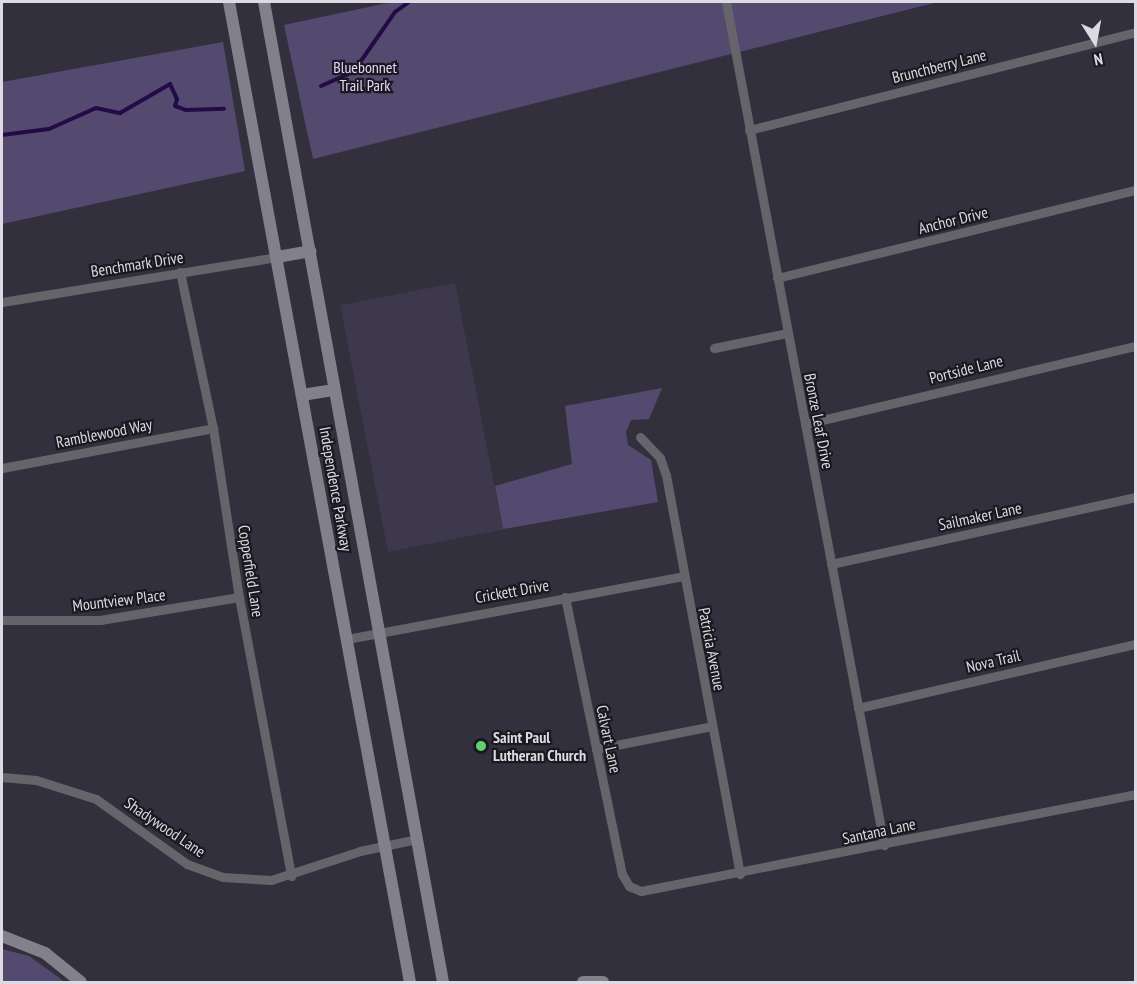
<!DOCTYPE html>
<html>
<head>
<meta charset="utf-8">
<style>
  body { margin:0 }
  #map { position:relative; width:1137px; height:984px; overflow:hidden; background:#33303e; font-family:"PT Sans Narrow",sans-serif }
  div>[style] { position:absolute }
  .built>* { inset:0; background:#3d384c; transform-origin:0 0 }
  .green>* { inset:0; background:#544a70 }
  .stream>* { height:4px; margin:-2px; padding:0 2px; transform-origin:2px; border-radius:2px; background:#240b47 }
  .street>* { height:9px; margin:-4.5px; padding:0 4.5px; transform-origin:4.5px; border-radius:4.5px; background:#66646b }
  .secondary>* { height:12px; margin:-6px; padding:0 6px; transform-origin:6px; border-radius:6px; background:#82808b }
  .dots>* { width:16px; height:16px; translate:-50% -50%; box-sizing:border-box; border:3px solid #1b191f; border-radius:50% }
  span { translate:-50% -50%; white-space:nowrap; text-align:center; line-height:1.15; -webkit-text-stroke:4.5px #1b191f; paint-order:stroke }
  .street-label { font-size:16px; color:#dcdae3 }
  .park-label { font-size:16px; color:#e1d8ff }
  .poi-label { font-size:16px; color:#dcdae3; font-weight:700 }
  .left { translate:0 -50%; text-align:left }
  .frame { position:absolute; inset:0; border:3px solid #dcdae3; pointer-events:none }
  .north { position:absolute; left:1065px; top:12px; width:60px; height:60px; -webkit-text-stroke:4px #1b191f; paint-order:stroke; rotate:169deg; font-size:16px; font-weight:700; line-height:24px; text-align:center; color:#dcdae3 }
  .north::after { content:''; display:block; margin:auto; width:21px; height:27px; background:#dcdae3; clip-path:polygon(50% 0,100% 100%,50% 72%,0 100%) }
</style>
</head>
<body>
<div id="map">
  <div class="built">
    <i style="left:455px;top:283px;width:251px;height:117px;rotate:79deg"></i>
  </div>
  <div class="green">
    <i style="clip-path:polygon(392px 2px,938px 2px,313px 159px,284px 25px)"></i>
    <i style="clip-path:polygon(223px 42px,245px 171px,2px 224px,2px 82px)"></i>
    <i style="clip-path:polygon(662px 388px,649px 419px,631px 420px,626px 432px,628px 445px,651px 460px,658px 502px,503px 529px,495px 486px,572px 464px,565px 406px)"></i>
    <i style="clip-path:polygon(2px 949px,29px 956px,65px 982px,2px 982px)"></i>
  </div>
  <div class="stream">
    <i style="left:321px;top:86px;width:36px;rotate:-24deg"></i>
    <i style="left:354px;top:71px;width:72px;rotate:-55.2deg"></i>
    <i style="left:395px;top:12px;width:17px;rotate:-36deg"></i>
    <i style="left:2px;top:135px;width:47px;rotate:-7.3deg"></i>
    <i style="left:49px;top:129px;width:51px;rotate:-24.1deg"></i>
    <i style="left:96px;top:108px;width:25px;rotate:12deg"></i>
    <i style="left:120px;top:113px;width:58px;rotate:-30.1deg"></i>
    <i style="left:170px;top:84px;width:17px;rotate:65deg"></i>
    <i style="left:177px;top:99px;width:7px;rotate:106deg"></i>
    <i style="left:175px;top:106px;width:12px;rotate:20deg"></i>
    <i style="left:186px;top:110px;width:38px;rotate:-2deg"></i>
  </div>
  <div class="street">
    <i style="left:726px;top:2px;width:858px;rotate:79.38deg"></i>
    <i style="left:749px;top:130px;width:399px;rotate:-14.2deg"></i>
    <i style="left:180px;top:272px;width:159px;rotate:78.1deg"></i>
    <i style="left:213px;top:428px;width:171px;rotate:81.3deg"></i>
    <i style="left:239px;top:597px;width:284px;rotate:79.4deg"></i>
    <i style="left:777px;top:278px;width:370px;rotate:-13.8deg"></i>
    <i style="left:2px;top:302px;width:279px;rotate:-9.3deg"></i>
    <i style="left:714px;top:348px;width:75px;rotate:-11.6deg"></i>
    <i style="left:805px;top:424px;width:340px;rotate:-13.3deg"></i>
    <i style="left:640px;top:437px;width:29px;rotate:46deg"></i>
    <i style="left:660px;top:458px;width:18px;rotate:71deg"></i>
    <i style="left:666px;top:475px;width:406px;rotate:79.5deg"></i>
    <i style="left:2px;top:468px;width:215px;rotate:-10.7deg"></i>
    <i style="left:831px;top:564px;width:312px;rotate:-12.4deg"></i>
    <i style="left:565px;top:597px;width:283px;rotate:78.4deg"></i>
    <i style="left:622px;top:874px;width:14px;rotate:60deg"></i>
    <i style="left:629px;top:886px;width:13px;rotate:23deg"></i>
    <i style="left:641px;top:891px;width:504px;rotate:-11.09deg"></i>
    <i style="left:2px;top:620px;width:98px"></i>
    <i style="left:100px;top:620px;width:141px;rotate:-9.4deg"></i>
    <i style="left:347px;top:639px;width:342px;rotate:-10.6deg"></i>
    <i style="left:858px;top:708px;width:285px;rotate:-13deg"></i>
    <i style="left:596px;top:749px;width:118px;rotate:-11.2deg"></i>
    <i style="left:2px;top:777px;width:34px;rotate:5deg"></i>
    <i style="left:36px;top:780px;width:63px;rotate:17.6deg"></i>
    <i style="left:96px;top:799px;width:112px;rotate:35.5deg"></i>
    <i style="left:187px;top:864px;width:38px;rotate:20deg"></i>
    <i style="left:223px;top:877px;width:48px;rotate:3.6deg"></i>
    <i style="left:271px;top:880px;width:94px;rotate:-18deg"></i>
    <i style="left:360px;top:851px;width:58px;rotate:-11.9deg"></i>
  </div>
  <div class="secondary">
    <i style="left:229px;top:2px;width:997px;rotate:79.54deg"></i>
    <i style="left:264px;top:2px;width:996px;rotate:79.65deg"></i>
    <i style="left:277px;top:257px;width:34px;rotate:-10deg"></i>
    <i style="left:302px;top:395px;width:33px;rotate:-9deg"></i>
    <i style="left:2px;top:936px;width:46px;rotate:21.6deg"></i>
    <i style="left:45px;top:953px;width:46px;rotate:38.9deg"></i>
    <i style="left:583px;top:982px;width:20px"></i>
  </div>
  <div class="dots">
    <i style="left:481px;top:746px;background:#5ed56c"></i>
  </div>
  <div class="street-label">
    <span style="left:939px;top:66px;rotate:-14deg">Brunchberry Lane</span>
    <span style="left:953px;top:220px;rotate:-14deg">Anchor Drive</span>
    <span style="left:137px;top:264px;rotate:-9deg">Benchmark Drive</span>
    <span style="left:966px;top:369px;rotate:-14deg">Portside Lane</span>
    <span style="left:819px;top:421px;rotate:79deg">Bronze Leaf Drive</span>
    <span style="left:104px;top:433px;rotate:-11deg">Ramblewood Way</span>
    <span style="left:336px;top:489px;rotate:80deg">Independence Parkway</span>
    <span style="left:980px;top:516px;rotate:-12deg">Sailmaker Lane</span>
    <span style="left:251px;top:571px;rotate:81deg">Copperfield Lane</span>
    <span style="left:512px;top:591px;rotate:-10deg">Crickett Drive</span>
    <span style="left:119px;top:600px;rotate:-7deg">Mountview Place</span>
    <span style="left:712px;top:649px;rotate:79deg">Patricia Avenue</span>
    <span style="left:993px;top:661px;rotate:-13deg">Nova Trail</span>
    <span style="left:609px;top:739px;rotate:78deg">Calvart Lane</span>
    <span style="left:165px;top:827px;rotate:34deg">Shadywood Lane</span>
    <span style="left:879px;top:831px;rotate:-12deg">Santana Lane</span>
  </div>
  <div class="park-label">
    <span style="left:365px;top:76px">Bluebonnet<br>Trail Park</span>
  </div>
  <div class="poi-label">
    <span class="left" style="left:493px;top:746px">Saint Paul<br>Lutheran Church</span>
  </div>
  <div class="frame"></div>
  <div class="north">N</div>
</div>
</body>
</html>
